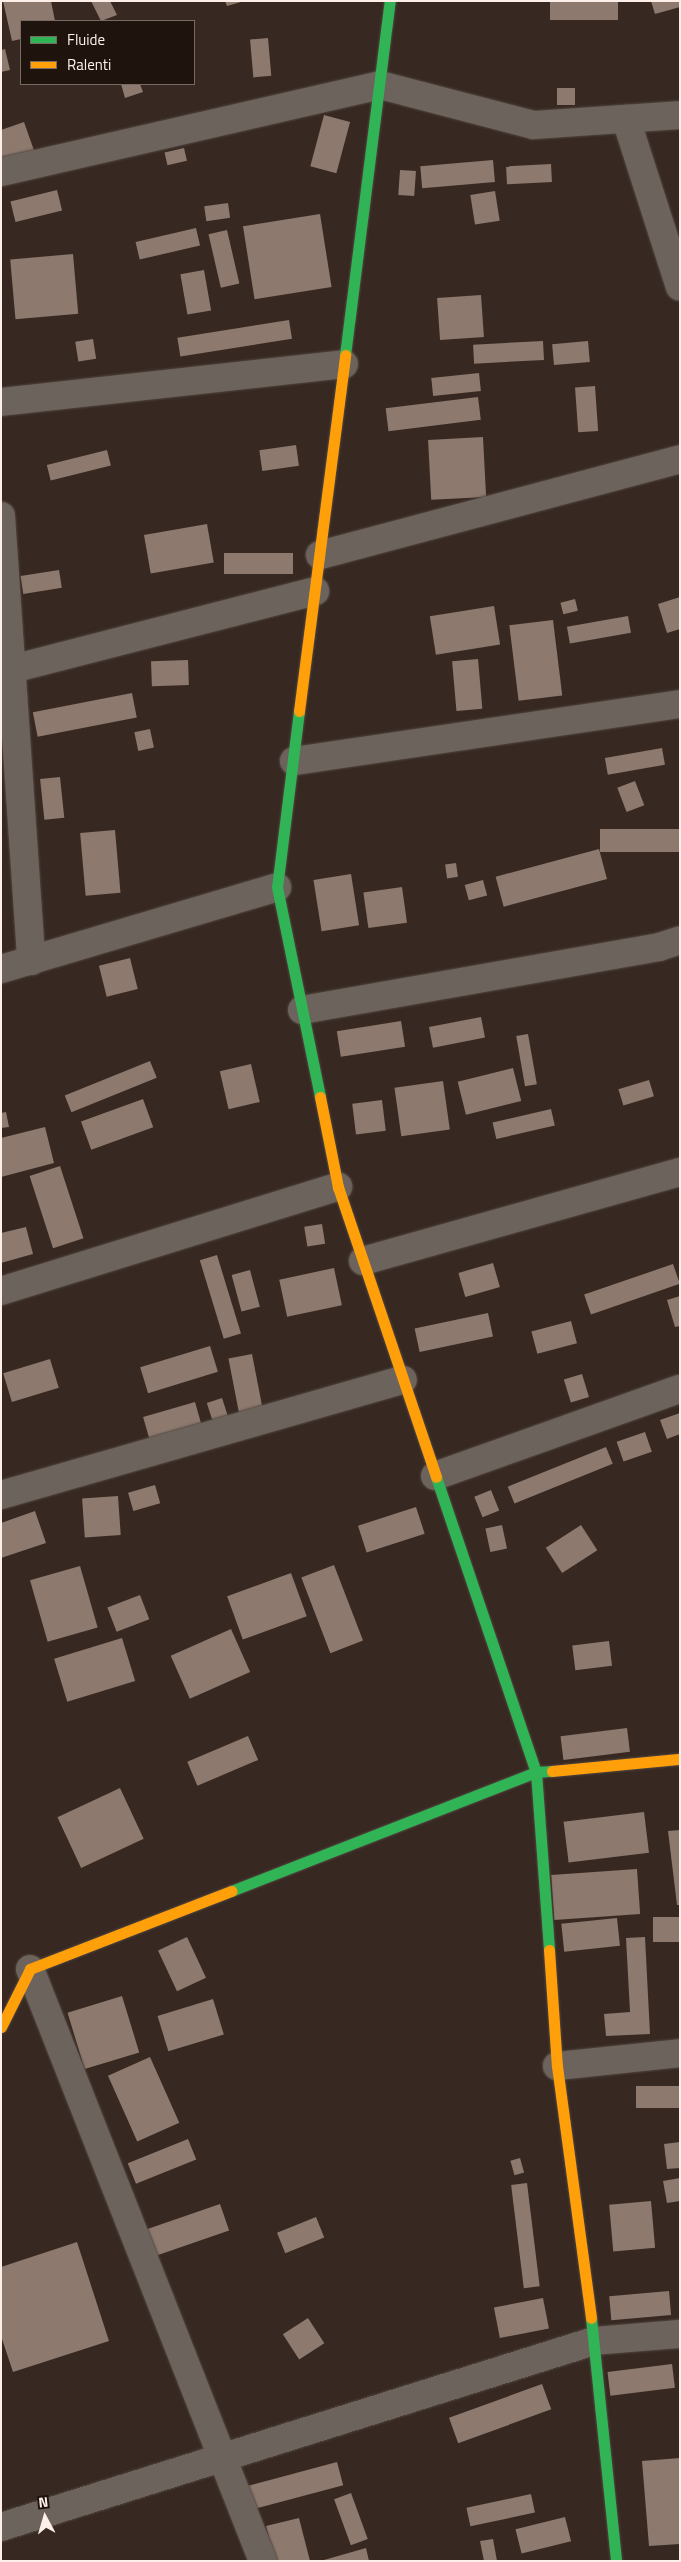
<!DOCTYPE html>
<html>
<head>
<meta charset="utf-8">
<style>
  body { margin:0 }
  #map { position:relative; width:681px; height:2562px; overflow:hidden; background:#372921; font-family:"Titillium Web",sans-serif }
  div>[style] { position:absolute }
  .building>* { inset:0; background:#8d796d; transform-origin:0 0 }
  .roads { filter:drop-shadow(0 0 1px #524641) drop-shadow(0 0 1px #524641) }
  .street>* { height:28px; margin:-14px; padding:0 14px; transform-origin:14px; border-radius:14px; background:#6d635d }
  .fast>* { height:11px; margin:-5.5px; padding:0 5.5px; transform-origin:5.5px; border-radius:5.5px; background:#30b455 }
  .slow>* { height:11px; margin:-5.5px; padding:0 5.5px; transform-origin:5.5px; border-radius:5.5px; background:#ff9f0a }
  span { translate:-50% -50%; white-space:nowrap; text-align:center; line-height:1.15; -webkit-text-stroke:5px #1e130d; paint-order:stroke }
  .frame { position:absolute; inset:0; border:2px solid #fef0e9; pointer-events:none }
  .legend { position:absolute; left:20px; top:20px; width:175px; height:65px; box-sizing:border-box; background:#1e130d; border:1px solid #786b65; margin:0; padding:6px 9px; list-style:none; font-size:15px; color:#fef0e9 }
  .legend li { display:flex; align-items:center; gap:10px; height:25px }
  .legend b { width:25px; border:1px solid #786b65 }
  .north { position:absolute; left:20px; top:2492px; width:50px; height:50px; -webkit-text-stroke:4px #1e130d; paint-order:stroke; rotate:354deg; font-size:14px; font-weight:700; line-height:20px; text-align:center; color:#fef0e9 }
  .north::after { content:''; display:block; margin:auto; width:18px; height:22px; background:#fef0e9; clip-path:polygon(50% 0,100% 100%,50% 72%,0 100%) }
</style>
</head>
<body>
<div id="map">
  <div class="building">
    <i style="clip-path:polygon(3px 1px,51px 1px,55px 21px,21px 21px,21px 39px,12px 41px)"></i>
    <i style="clip-path:polygon(91px 1px,110px 1px,117px 15px,101px 21px)"></i>
    <i style="clip-path:polygon(225px 1px,241px 1px,241px 2px,227px 6px)"></i>
    <i style="left:550px;top:1px;width:68px;height:19px"></i>
    <i style="clip-path:polygon(651px 1px,680px 1px,680px 7px,655px 14px)"></i>
    <i style="left:268px;top:38px;width:38px;height:18px;rotate:85deg"></i>
    <i style="clip-path:polygon(5px 49px,10px 70px,1px 72px,1px 50px)"></i>
    <i style="clip-path:polygon(121px 84px,140px 84px,143px 92px,125px 98px)"></i>
    <i style="left:557px;top:88px;width:18px;height:17px"></i>
    <i style="left:324px;top:115px;width:27px;height:53px;rotate:15deg"></i>
    <i style="clip-path:polygon(24px 122px,36px 156px,1px 168px,1px 130px)"></i>
    <i style="left:184px;top:148px;width:13px;height:20px;rotate:77deg"></i>
    <i style="left:493px;top:160px;width:22px;height:73px;rotate:85deg"></i>
    <i style="left:551px;top:164px;width:18px;height:45px;rotate:87deg"></i>
    <i style="left:400px;top:170px;width:16px;height:25px;rotate:4deg"></i>
    <i style="left:57px;top:190px;width:21px;height:48px;rotate:76deg"></i>
    <i style="left:495px;top:191px;width:30px;height:25px;rotate:81deg"></i>
    <i style="left:228px;top:203px;width:15px;height:24px;rotate:82deg"></i>
    <i style="left:320px;top:214px;width:74px;height:78px;rotate:81deg"></i>
    <i style="left:196px;top:228px;width:18px;height:62px;rotate:77deg"></i>
    <i style="left:227px;top:230px;width:55px;height:19px;rotate:77deg"></i>
    <i style="left:73px;top:254px;width:60px;height:63px;rotate:85deg"></i>
    <i style="left:204px;top:270px;width:41px;height:24px;rotate:80deg"></i>
    <i style="left:481px;top:295px;width:42px;height:44px;rotate:86deg"></i>
    <i style="left:289px;top:320px;width:19px;height:113px;rotate:81deg"></i>
    <i style="left:93px;top:339px;width:20px;height:18px;rotate:81deg"></i>
    <i style="left:543px;top:341px;width:19px;height:70px;rotate:87deg"></i>
    <i style="left:588px;top:341px;width:21px;height:36px;rotate:85deg"></i>
    <i style="left:479px;top:373px;width:18px;height:48px;rotate:84deg"></i>
    <i style="left:595px;top:386px;width:45px;height:20px;rotate:86deg"></i>
    <i style="left:478px;top:397px;width:23px;height:93px;rotate:83deg"></i>
    <i style="left:483px;top:437px;width:60px;height:55px;rotate:87deg"></i>
    <i style="left:296px;top:445px;width:21px;height:37px;rotate:82deg"></i>
    <i style="left:107px;top:450px;width:16px;height:62px;rotate:76deg"></i>
    <i style="left:207px;top:524px;width:39px;height:64px;rotate:80deg"></i>
    <i style="left:224px;top:553px;width:69px;height:21px"></i>
    <i style="left:59px;top:570px;width:18px;height:39px;rotate:81deg"></i>
    <i style="clip-path:polygon(680px 597px,680px 629px,667px 633px,658px 604px)"></i>
    <i style="left:575px;top:599px;width:12px;height:15px;rotate:76deg"></i>
    <i style="left:494px;top:606px;width:39px;height:65px;rotate:81deg"></i>
    <i style="left:628px;top:616px;width:17px;height:62px;rotate:80deg"></i>
    <i style="left:553px;top:620px;width:76px;height:44px;rotate:83deg"></i>
    <i style="left:478px;top:659px;width:50px;height:26px;rotate:85deg"></i>
    <i style="left:188px;top:660px;width:25px;height:37px;rotate:88deg"></i>
    <i style="left:132px;top:693px;width:25px;height:101px;rotate:79deg"></i>
    <i style="left:150px;top:729px;width:19px;height:16px;rotate:78deg"></i>
    <i style="left:662px;top:748px;width:17px;height:58px;rotate:80deg"></i>
    <i style="left:60px;top:777px;width:41px;height:20px;rotate:84deg"></i>
    <i style="left:635px;top:781px;width:26px;height:19px;rotate:69deg"></i>
    <i style="left:680px;top:829px;width:23px;height:80px;rotate:90deg"></i>
    <i style="left:115px;top:830px;width:63px;height:35px;rotate:85deg"></i>
    <i style="left:599px;top:849px;width:31px;height:107px;rotate:75deg"></i>
    <i style="left:456px;top:863px;width:14px;height:11px;rotate:82deg"></i>
    <i style="left:351px;top:874px;width:52px;height:38px;rotate:81deg"></i>
    <i style="left:483px;top:880px;width:16px;height:19px;rotate:75deg"></i>
    <i style="left:402px;top:887px;width:36px;height:39px;rotate:82deg"></i>
    <i style="left:130px;top:958px;width:32px;height:32px;rotate:76deg"></i>
    <i style="left:481px;top:1017px;width:21px;height:53px;rotate:79deg"></i>
    <i style="left:401px;top:1021px;width:26px;height:65px;rotate:81deg"></i>
    <i style="left:528px;top:1034px;width:51px;height:12px;rotate:80deg"></i>
    <i style="left:150px;top:1061px;width:18px;height:92px;rotate:68deg"></i>
    <i style="left:251px;top:1064px;width:39px;height:32px;rotate:77deg"></i>
    <i style="left:513px;top:1068px;width:34px;height:57px;rotate:76deg"></i>
    <i style="left:649px;top:1080px;width:17px;height:32px;rotate:73deg"></i>
    <i style="left:443px;top:1081px;width:49px;height:49px;rotate:82deg"></i>
    <i style="left:143px;top:1099px;width:30px;height:66px;rotate:70deg"></i>
    <i style="left:382px;top:1100px;width:31px;height:30px;rotate:83deg"></i>
    <i style="left:551px;top:1109px;width:17px;height:60px;rotate:77deg"></i>
    <i style="clip-path:polygon(6px 1112px,9px 1127px,1px 1128px,1px 1113px)"></i>
    <i style="clip-path:polygon(45px 1127px,54px 1163px,1px 1177px,1px 1138px)"></i>
    <i style="left:60px;top:1166px;width:76px;height:32px;rotate:72deg"></i>
    <i style="left:322px;top:1224px;width:20px;height:18px;rotate:81deg"></i>
    <i style="clip-path:polygon(26px 1227px,33px 1254px,1px 1263px,1px 1233px)"></i>
    <i style="left:217px;top:1255px;width:82px;height:18px;rotate:73deg"></i>
    <i style="left:493px;top:1263px;width:25px;height:36px;rotate:74deg"></i>
    <i style="left:673px;top:1264px;width:21px;height:94px;rotate:71deg"></i>
    <i style="left:334px;top:1268px;width:38px;height:56px;rotate:78deg"></i>
    <i style="left:250px;top:1270px;width:38px;height:19px;rotate:75deg"></i>
    <i style="clip-path:polygon(680px 1296px,680px 1326px,675px 1327px,667px 1300px)"></i>
    <i style="left:488px;top:1313px;width:24px;height:75px;rotate:78deg"></i>
    <i style="left:571px;top:1321px;width:23px;height:41px;rotate:75deg"></i>
    <i style="left:210px;top:1346px;width:27px;height:73px;rotate:73deg"></i>
    <i style="left:252px;top:1354px;width:65px;height:24px;rotate:79deg"></i>
    <i style="left:50px;top:1359px;width:30px;height:49px;rotate:73deg"></i>
    <i style="left:582px;top:1374px;width:24px;height:19px;rotate:73deg"></i>
    <i style="left:222px;top:1398px;width:19px;height:16px;rotate:72deg"></i>
    <i style="left:195px;top:1402px;width:29px;height:54px;rotate:74deg"></i>
    <i style="clip-path:polygon(680px 1413px,680px 1434px,667px 1439px,660px 1420px)"></i>
    <i style="left:645px;top:1432px;width:21px;height:30px;rotate:71deg"></i>
    <i style="left:606px;top:1447px;width:18px;height:106px;rotate:68deg"></i>
    <i style="left:155px;top:1485px;width:19px;height:28px;rotate:74deg"></i>
    <i style="left:491px;top:1490px;width:22px;height:18px;rotate:68deg"></i>
    <i style="left:118px;top:1496px;width:39px;height:36px;rotate:86deg"></i>
    <i style="left:416px;top:1507px;width:28px;height:61px;rotate:72deg"></i>
    <i style="clip-path:polygon(35px 1511px,46px 1543px,1px 1558px,1px 1523px)"></i>
    <i style="left:502px;top:1525px;width:24px;height:17px;rotate:78deg"></i>
    <i style="left:581px;top:1525px;width:30px;height:42px;rotate:57deg"></i>
    <i style="left:334px;top:1565px;width:81px;height:35px;rotate:69deg"></i>
    <i style="left:80px;top:1566px;width:64px;height:52px;rotate:74deg"></i>
    <i style="left:291px;top:1573px;width:46px;height:68px;rotate:70deg"></i>
    <i style="left:140px;top:1595px;width:26px;height:35px;rotate:69deg"></i>
    <i style="left:231px;top:1629px;width:47px;height:66px;rotate:66deg"></i>
    <i style="left:122px;top:1638px;width:45px;height:71px;rotate:73deg"></i>
    <i style="left:609px;top:1641px;width:25px;height:37px;rotate:83deg"></i>
    <i style="left:627px;top:1728px;width:24px;height:67px;rotate:83deg"></i>
    <i style="left:248px;top:1736px;width:26px;height:66px;rotate:67deg"></i>
    <i style="left:120px;top:1788px;width:56px;height:69px;rotate:65deg"></i>
    <i style="left:644px;top:1812px;width:41px;height:81px;rotate:83deg"></i>
    <i style="clip-path:polygon(680px 1830px,680px 1905px,677px 1905px,668px 1831px)"></i>
    <i style="left:637px;top:1869px;width:45px;height:86px;rotate:86deg"></i>
    <i style="left:680px;top:1917px;width:25px;height:27px;rotate:90deg"></i>
    <i style="left:617px;top:1918px;width:28px;height:56px;rotate:84deg"></i>
    <i style="left:187px;top:1937px;width:45px;height:32px;rotate:65deg"></i>
    <i style="clip-path:polygon(645px 1937px,650px 2034px,606px 2036px,604px 2014px,630px 2012px,626px 1938px)"></i>
    <i style="left:122px;top:1996px;width:59px;height:57px;rotate:73deg"></i>
    <i style="left:213px;top:1999px;width:37px;height:58px;rotate:73deg"></i>
    <i style="left:150px;top:2057px;width:72px;height:46px;rotate:66deg"></i>
    <i style="left:680px;top:2086px;width:22px;height:44px;rotate:90deg"></i>
    <i style="left:188px;top:2139px;width:22px;height:65px;rotate:68deg"></i>
    <i style="clip-path:polygon(680px 2142px,680px 2168px,667px 2169px,664px 2144px)"></i>
    <i style="left:520px;top:2158px;width:15px;height:10px;rotate:74deg"></i>
    <i style="clip-path:polygon(680px 2178px,680px 2201px,667px 2203px,663px 2181px)"></i>
    <i style="left:527px;top:2183px;width:104px;height:16px;rotate:83deg"></i>
    <i style="left:651px;top:2201px;width:47px;height:42px;rotate:85deg"></i>
    <i style="left:220px;top:2204px;width:28px;height:82px;rotate:71deg"></i>
    <i style="left:316px;top:2217px;width:22px;height:42px;rotate:68deg"></i>
    <i style="clip-path:polygon(77px 2242px,109px 2341px,13px 2372px,1px 2336px,1px 2267px)"></i>
    <i style="left:669px;top:2291px;width:24px;height:60px;rotate:85deg"></i>
    <i style="left:543px;top:2298px;width:31px;height:50px;rotate:79deg"></i>
    <i style="left:308px;top:2318px;width:30px;height:30px;rotate:57deg"></i>
    <i style="left:672px;top:2364px;width:24px;height:65px;rotate:83deg"></i>
    <i style="left:542px;top:2384px;width:27px;height:99px;rotate:70deg"></i>
    <i style="clip-path:polygon(680px 2458px,680px 2544px,649px 2546px,642px 2461px)"></i>
    <i style="left:337px;top:2462px;width:24px;height:93px;rotate:75deg"></i>
    <i style="left:351px;top:2493px;width:49px;height:18px;rotate:70deg"></i>
    <i style="left:531px;top:2494px;width:19px;height:66px;rotate:78deg"></i>
    <i style="left:565px;top:2517px;width:25px;height:51px;rotate:76deg"></i>
    <i style="clip-path:polygon(299px 2518px,310px 2561px,275px 2561px,266px 2526px)"></i>
    <i style="clip-path:polygon(493px 2539px,497px 2561px,484px 2561px,480px 2541px)"></i>
    <i style="clip-path:polygon(366px 2548px,369px 2561px,324px 2561px,324px 2560px)"></i>
  </div>
  <div class="roads">
    <div class="street">
      <i style="left:626px;top:119px;width:176px;rotate:72.2deg"></i>
      <i style="left:1px;top:172px;width:389px;rotate:-12.9deg"></i>
      <i style="left:380px;top:85px;width:159px;rotate:14.6deg"></i>
      <i style="left:534px;top:125px;width:146px;rotate:-3.9deg"></i>
      <i style="left:1px;top:402px;width:345px;rotate:-6.3deg"></i>
      <i style="left:1px;top:516px;width:446px;rotate:86.1deg"></i>
      <i style="left:320px;top:555px;width:373px;rotate:-14.9deg"></i>
      <i style="left:12px;top:669px;width:313px;rotate:-14.4deg"></i>
      <i style="left:294px;top:761px;width:390px;rotate:-8.4deg"></i>
      <i style="left:1px;top:969px;width:288px;rotate:-16.5deg"></i>
      <i style="left:302px;top:1010px;width:363px;rotate:-10deg"></i>
      <i style="left:659px;top:947px;width:22px;rotate:-18deg"></i>
      <i style="left:363px;top:1261px;width:329px;rotate:-15.7deg"></i>
      <i style="left:1px;top:1291px;width:353px;rotate:-17.2deg"></i>
      <i style="left:435px;top:1476px;width:260px;rotate:-19.6deg"></i>
      <i style="left:1px;top:1495px;width:418px;rotate:-16deg"></i>
      <i style="left:30px;top:1969px;width:636px;rotate:68.52deg"></i>
      <i style="left:557px;top:2066px;width:124px;rotate:-6deg"></i>
      <i style="left:1px;top:2527px;width:621px;rotate:-17.41deg"></i>
      <i style="left:594px;top:2341px;width:86px;rotate:-4.7deg"></i>
    </div>
    <div class="fast">
      <i style="left:345px;top:355px;width:357px;rotate:-82.8deg"></i>
      <i style="left:299px;top:711px;width:177px;rotate:97.1deg"></i>
      <i style="left:277px;top:887px;width:214px;rotate:78.4deg"></i>
      <i style="left:436px;top:1477px;width:311px;rotate:71.3deg"></i>
      <i style="left:536px;top:1772px;width:178px;rotate:85.8deg"></i>
      <i style="left:231px;top:1891px;width:327px;rotate:-21.3deg"></i>
      <i style="left:536px;top:1772px;width:16px;rotate:-4deg"></i>
      <i style="left:591px;top:2318px;width:244px;rotate:84.1deg"></i>
    </div>
    <div class="slow">
      <i style="left:299px;top:711px;width:359px;rotate:-82.6deg"></i>
      <i style="left:320px;top:1097px;width:92px;rotate:78.7deg"></i>
      <i style="left:338px;top:1187px;width:306px;rotate:71.3deg"></i>
      <i style="left:552px;top:1771px;width:129px;rotate:-5.4deg"></i>
      <i style="left:549px;top:1950px;width:116px;rotate:86.1deg"></i>
      <i style="left:557px;top:2066px;width:254px;rotate:82.3deg"></i>
      <i style="left:1px;top:2027px;width:65px;rotate:-63.4deg"></i>
      <i style="left:30px;top:1969px;width:216px;rotate:-21.2deg"></i>
    </div>
  </div>
  <div class="frame"></div>
  <ul class="legend">
  <li><b style="height:6px;background:#30b455"></b>Fluide</li>
  <li><b style="height:6px;background:#ff9f0a"></b>Ralenti</li>
  </ul>
  <div class="north">N</div>
</div>
</body>
</html>
